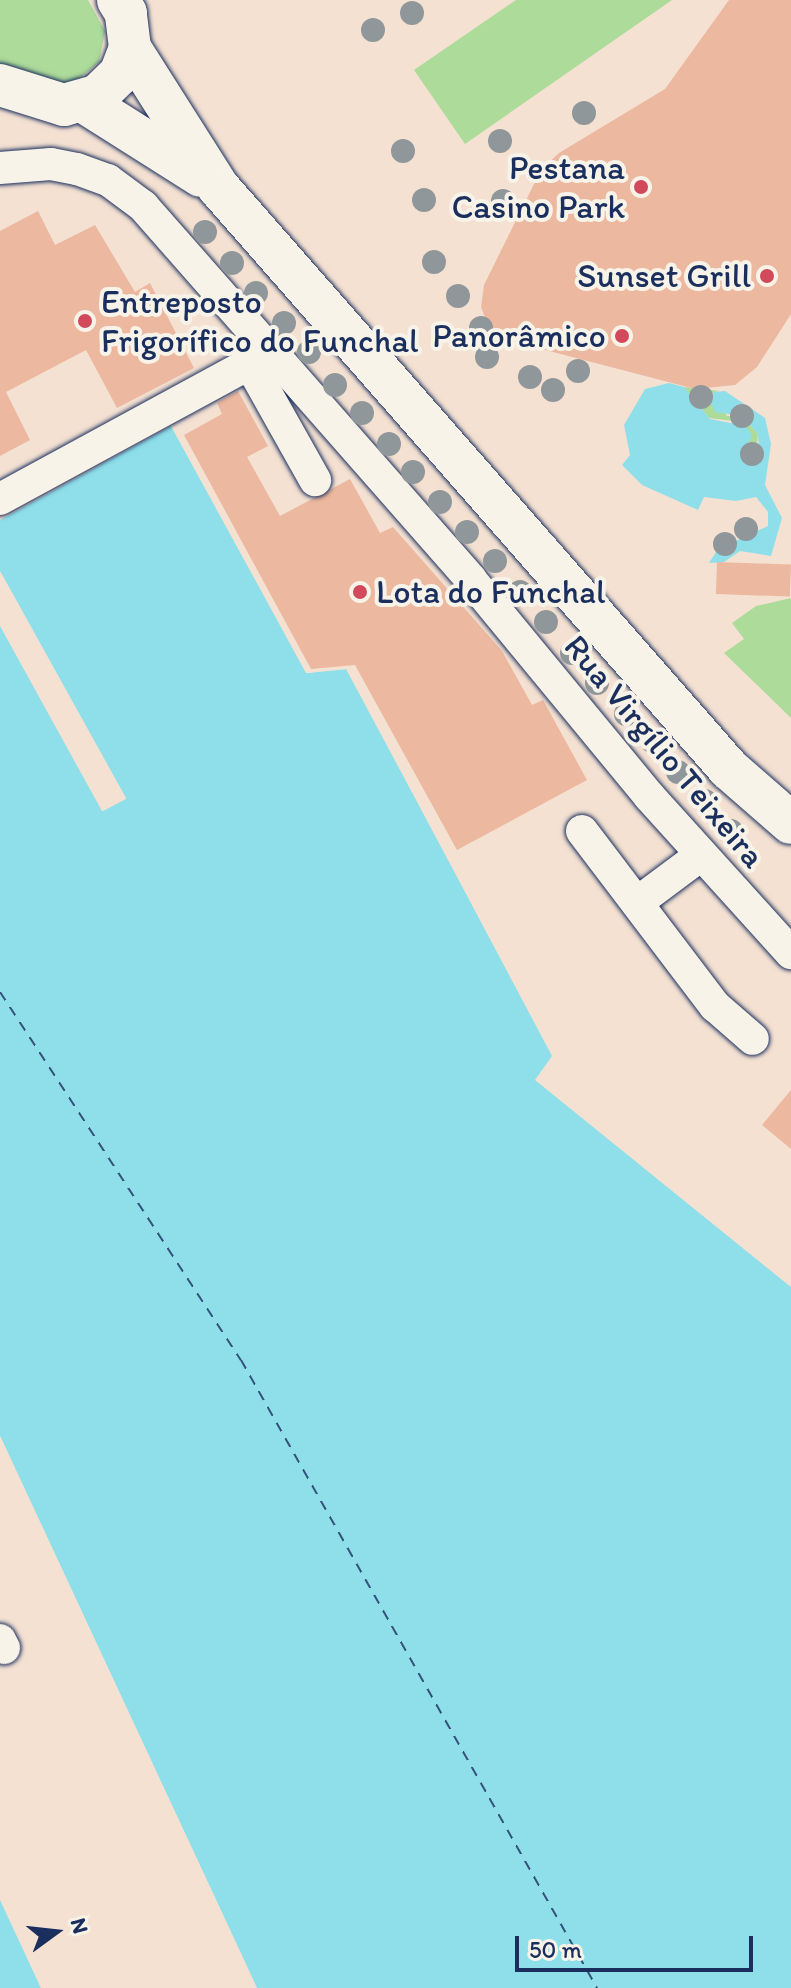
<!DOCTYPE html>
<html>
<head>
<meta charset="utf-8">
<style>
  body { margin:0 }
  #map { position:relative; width:791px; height:1988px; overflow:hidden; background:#f4e1d2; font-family:Itim,sans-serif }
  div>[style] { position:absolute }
  .green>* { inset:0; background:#acdb9a }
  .water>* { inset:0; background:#8fdfea }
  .pier>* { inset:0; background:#f4e1d2 }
  .ferry>* { height:2px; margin-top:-1px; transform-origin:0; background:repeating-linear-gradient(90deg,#32527a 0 10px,transparent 0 18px) }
  .building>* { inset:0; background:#ecb89f; transform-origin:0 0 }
  .roads { filter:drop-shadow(0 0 2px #1b2f5e) drop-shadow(0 0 2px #1b2f5e) }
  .minor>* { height:32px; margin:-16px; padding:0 16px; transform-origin:16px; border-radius:16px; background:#f7f3e8 }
  .major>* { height:42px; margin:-21px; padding:0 21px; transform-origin:21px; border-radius:21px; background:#f7f3e8 }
  .trees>* { width:24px; height:24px; margin:-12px; border-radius:50%; background:#90979a }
  .dots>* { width:22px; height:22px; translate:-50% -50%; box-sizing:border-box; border:4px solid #f7f3e8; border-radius:50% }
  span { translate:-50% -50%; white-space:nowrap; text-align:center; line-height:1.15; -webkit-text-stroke:8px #f7f3e8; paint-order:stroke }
  .poi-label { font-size:34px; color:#1b2f5e }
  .right { translate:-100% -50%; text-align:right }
  .left { translate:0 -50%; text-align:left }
  .street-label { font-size:34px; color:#1b2f5e }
  .north { position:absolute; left:16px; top:1892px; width:80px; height:80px; -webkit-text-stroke:6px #f7f3e8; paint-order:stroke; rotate:75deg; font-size:22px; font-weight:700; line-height:32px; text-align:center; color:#1b2f5e }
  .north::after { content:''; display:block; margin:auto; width:28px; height:36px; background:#1b2f5e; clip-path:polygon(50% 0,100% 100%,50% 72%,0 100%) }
  .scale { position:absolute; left:515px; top:1936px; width:238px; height:36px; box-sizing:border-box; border:4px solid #1b2f5e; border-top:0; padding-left:10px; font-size:24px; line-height:28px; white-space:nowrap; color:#1b2f5e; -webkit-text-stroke:6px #f7f3e8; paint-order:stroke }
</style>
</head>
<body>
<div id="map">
  <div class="green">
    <i style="clip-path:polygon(0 0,88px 0,105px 31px,99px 62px,74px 83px,51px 84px,0 63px)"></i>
    <i style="clip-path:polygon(516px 0,672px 0,465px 144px,414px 70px)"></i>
    <i style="clip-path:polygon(684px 387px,720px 391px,714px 392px,727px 416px,742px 416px,758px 434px,756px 457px,745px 458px,751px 445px,733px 421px,709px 418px)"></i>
    <i style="clip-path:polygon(791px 598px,791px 718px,724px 653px,744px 639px,732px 623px,756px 606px)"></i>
  </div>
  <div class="water">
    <i style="clip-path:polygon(669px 383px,684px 387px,710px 419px,746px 426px,752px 436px,744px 451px,748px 461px,759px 451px,758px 434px,742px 416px,715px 412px,710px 399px,714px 392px,725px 391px,765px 418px,771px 444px,765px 485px,782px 518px,771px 556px,740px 551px,724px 562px,709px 563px,718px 549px,768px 526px,768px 512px,756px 497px,736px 501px,704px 497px,698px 510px,642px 485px,622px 465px,630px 455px,624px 425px,645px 389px)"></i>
    <i style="clip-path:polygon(171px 426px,306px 673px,346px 669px,553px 1056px,536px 1080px,791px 1287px,791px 1988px,257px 1988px,0 1436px,0 626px,102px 811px,126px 798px,0 571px,0 520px)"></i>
    <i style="clip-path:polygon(0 1900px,41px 1988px,0 1988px)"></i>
  </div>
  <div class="pier">
    <i style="clip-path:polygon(169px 422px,309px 669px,350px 667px,556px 1055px,541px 1079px,791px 1287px,535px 1080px,552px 1056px,347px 669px,307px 673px,171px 426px,0 520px)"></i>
    <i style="clip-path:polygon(0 571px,126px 799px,103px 811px,0 622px,104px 806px,120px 797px)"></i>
    <i style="clip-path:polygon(0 1436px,257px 1988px,0 1446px)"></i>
    <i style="clip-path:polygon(0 1896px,4px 1898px,45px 1988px,41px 1988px)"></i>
  </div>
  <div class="ferry">
    <i style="left:0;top:992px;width:440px;rotate:56.8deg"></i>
    <i style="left:241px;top:1360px;width:722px;rotate:60.45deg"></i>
  </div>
  <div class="building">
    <i style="clip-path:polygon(729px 0,791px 0,791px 314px,757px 367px,735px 385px,695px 389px,507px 340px,490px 331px,481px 307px,484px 285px,541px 170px,559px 153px,665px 89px)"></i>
    <i style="clip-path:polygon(38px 211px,55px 245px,95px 225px,135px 292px,150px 283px,194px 368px,117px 408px,86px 350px,6px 392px,30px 440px,0 456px,0 231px)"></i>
    <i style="clip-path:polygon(238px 391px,268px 446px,247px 457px,280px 516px,350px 479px,380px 533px,393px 527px,502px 651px,532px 705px,543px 700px,587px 780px,457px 850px,355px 665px,311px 669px,184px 435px,222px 414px,217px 403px)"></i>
    <i style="left:717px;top:562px;width:74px;height:32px;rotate:2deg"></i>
    <i style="clip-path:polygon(791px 1090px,791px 1149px,762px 1125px)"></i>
  </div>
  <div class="roads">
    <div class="minor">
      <i style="left:0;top:168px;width:51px;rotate:-4.5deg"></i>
      <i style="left:51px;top:164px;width:26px;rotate:11deg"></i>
      <i style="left:77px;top:169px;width:33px;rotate:20deg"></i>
      <i style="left:108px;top:180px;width:44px;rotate:36.6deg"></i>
      <i style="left:143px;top:206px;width:497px;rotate:48.7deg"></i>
      <i style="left:471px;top:580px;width:280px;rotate:50.5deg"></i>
      <i style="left:649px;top:796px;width:212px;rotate:47.9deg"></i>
      <i style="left:0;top:499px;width:277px;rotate:-28.5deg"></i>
      <i style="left:243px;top:367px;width:13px;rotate:27deg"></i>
      <i style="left:255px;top:373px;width:123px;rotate:60.7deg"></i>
      <i style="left:582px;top:831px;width:220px;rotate:52.8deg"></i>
      <i style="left:715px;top:1006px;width:50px;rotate:41deg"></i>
      <i style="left:638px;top:902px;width:79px;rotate:-36.7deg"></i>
      <i style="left:0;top:1640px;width:9px;rotate:63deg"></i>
    </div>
    <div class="major">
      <i style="left:130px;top:48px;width:166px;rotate:57.6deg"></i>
      <i style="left:219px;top:188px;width:773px;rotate:48.72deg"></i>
      <i style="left:729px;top:769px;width:82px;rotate:41.1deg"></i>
      <i style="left:0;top:85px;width:67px;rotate:17.4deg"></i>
      <i style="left:64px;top:105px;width:35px;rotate:-16deg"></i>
      <i style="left:98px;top:95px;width:30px;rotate:-44deg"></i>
      <i style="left:120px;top:74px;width:28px;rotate:-69deg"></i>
      <i style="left:130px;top:48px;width:35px;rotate:-97deg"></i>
      <i style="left:126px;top:13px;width:15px;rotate:-122deg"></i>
      <i style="left:84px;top:102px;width:138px;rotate:32.3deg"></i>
    </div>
  </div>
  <div class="trees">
    <i style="left:412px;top:13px"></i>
    <i style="left:373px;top:30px"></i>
    <i style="left:584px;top:113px"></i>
    <i style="left:500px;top:141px"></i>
    <i style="left:403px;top:151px"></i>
    <i style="left:424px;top:200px"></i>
    <i style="left:503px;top:201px"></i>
    <i style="left:205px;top:232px"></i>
    <i style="left:434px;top:262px"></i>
    <i style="left:232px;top:263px"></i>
    <i style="left:256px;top:293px"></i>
    <i style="left:458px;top:296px"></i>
    <i style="left:284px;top:323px"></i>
    <i style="left:481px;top:328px"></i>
    <i style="left:309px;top:352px"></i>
    <i style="left:487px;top:357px"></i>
    <i style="left:578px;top:371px"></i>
    <i style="left:530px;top:377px"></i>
    <i style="left:335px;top:385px"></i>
    <i style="left:553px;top:390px"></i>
    <i style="left:701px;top:397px"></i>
    <i style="left:362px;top:413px"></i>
    <i style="left:742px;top:416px"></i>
    <i style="left:389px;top:444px"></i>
    <i style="left:752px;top:454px"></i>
    <i style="left:413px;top:472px"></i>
    <i style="left:440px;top:502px"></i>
    <i style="left:746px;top:529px"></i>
    <i style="left:467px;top:532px"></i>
    <i style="left:725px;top:544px"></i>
    <i style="left:495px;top:561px"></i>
    <i style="left:520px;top:592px"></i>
    <i style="left:546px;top:622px"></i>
    <i style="left:572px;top:653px"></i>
    <i style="left:597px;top:683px"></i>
    <i style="left:626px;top:714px"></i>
    <i style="left:652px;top:741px"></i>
    <i style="left:678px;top:772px"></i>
    <i style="left:705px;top:801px"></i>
    <i style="left:731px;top:831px"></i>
  </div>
  <div class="dots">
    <i style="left:641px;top:187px;background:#d1495b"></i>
    <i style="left:767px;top:276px;background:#d1495b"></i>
    <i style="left:85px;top:321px;background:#d1495b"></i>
    <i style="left:622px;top:336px;background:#d1495b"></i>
    <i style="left:360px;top:592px;background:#d1495b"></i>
  </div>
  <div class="poi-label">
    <span class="right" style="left:625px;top:187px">Pestana<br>Casino Park</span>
    <span class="right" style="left:751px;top:276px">Sunset Grill</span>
    <span class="left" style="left:101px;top:321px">Entreposto<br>Frigorífico do Funchal</span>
    <span class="right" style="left:606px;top:336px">Panorâmico</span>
    <span class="left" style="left:376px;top:592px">Lota do Funchal</span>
  </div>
  <div class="street-label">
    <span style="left:665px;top:751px;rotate:50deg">Rua Virgílio Teixeira</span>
  </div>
  <div class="north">N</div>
  <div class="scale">50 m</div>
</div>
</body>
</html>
